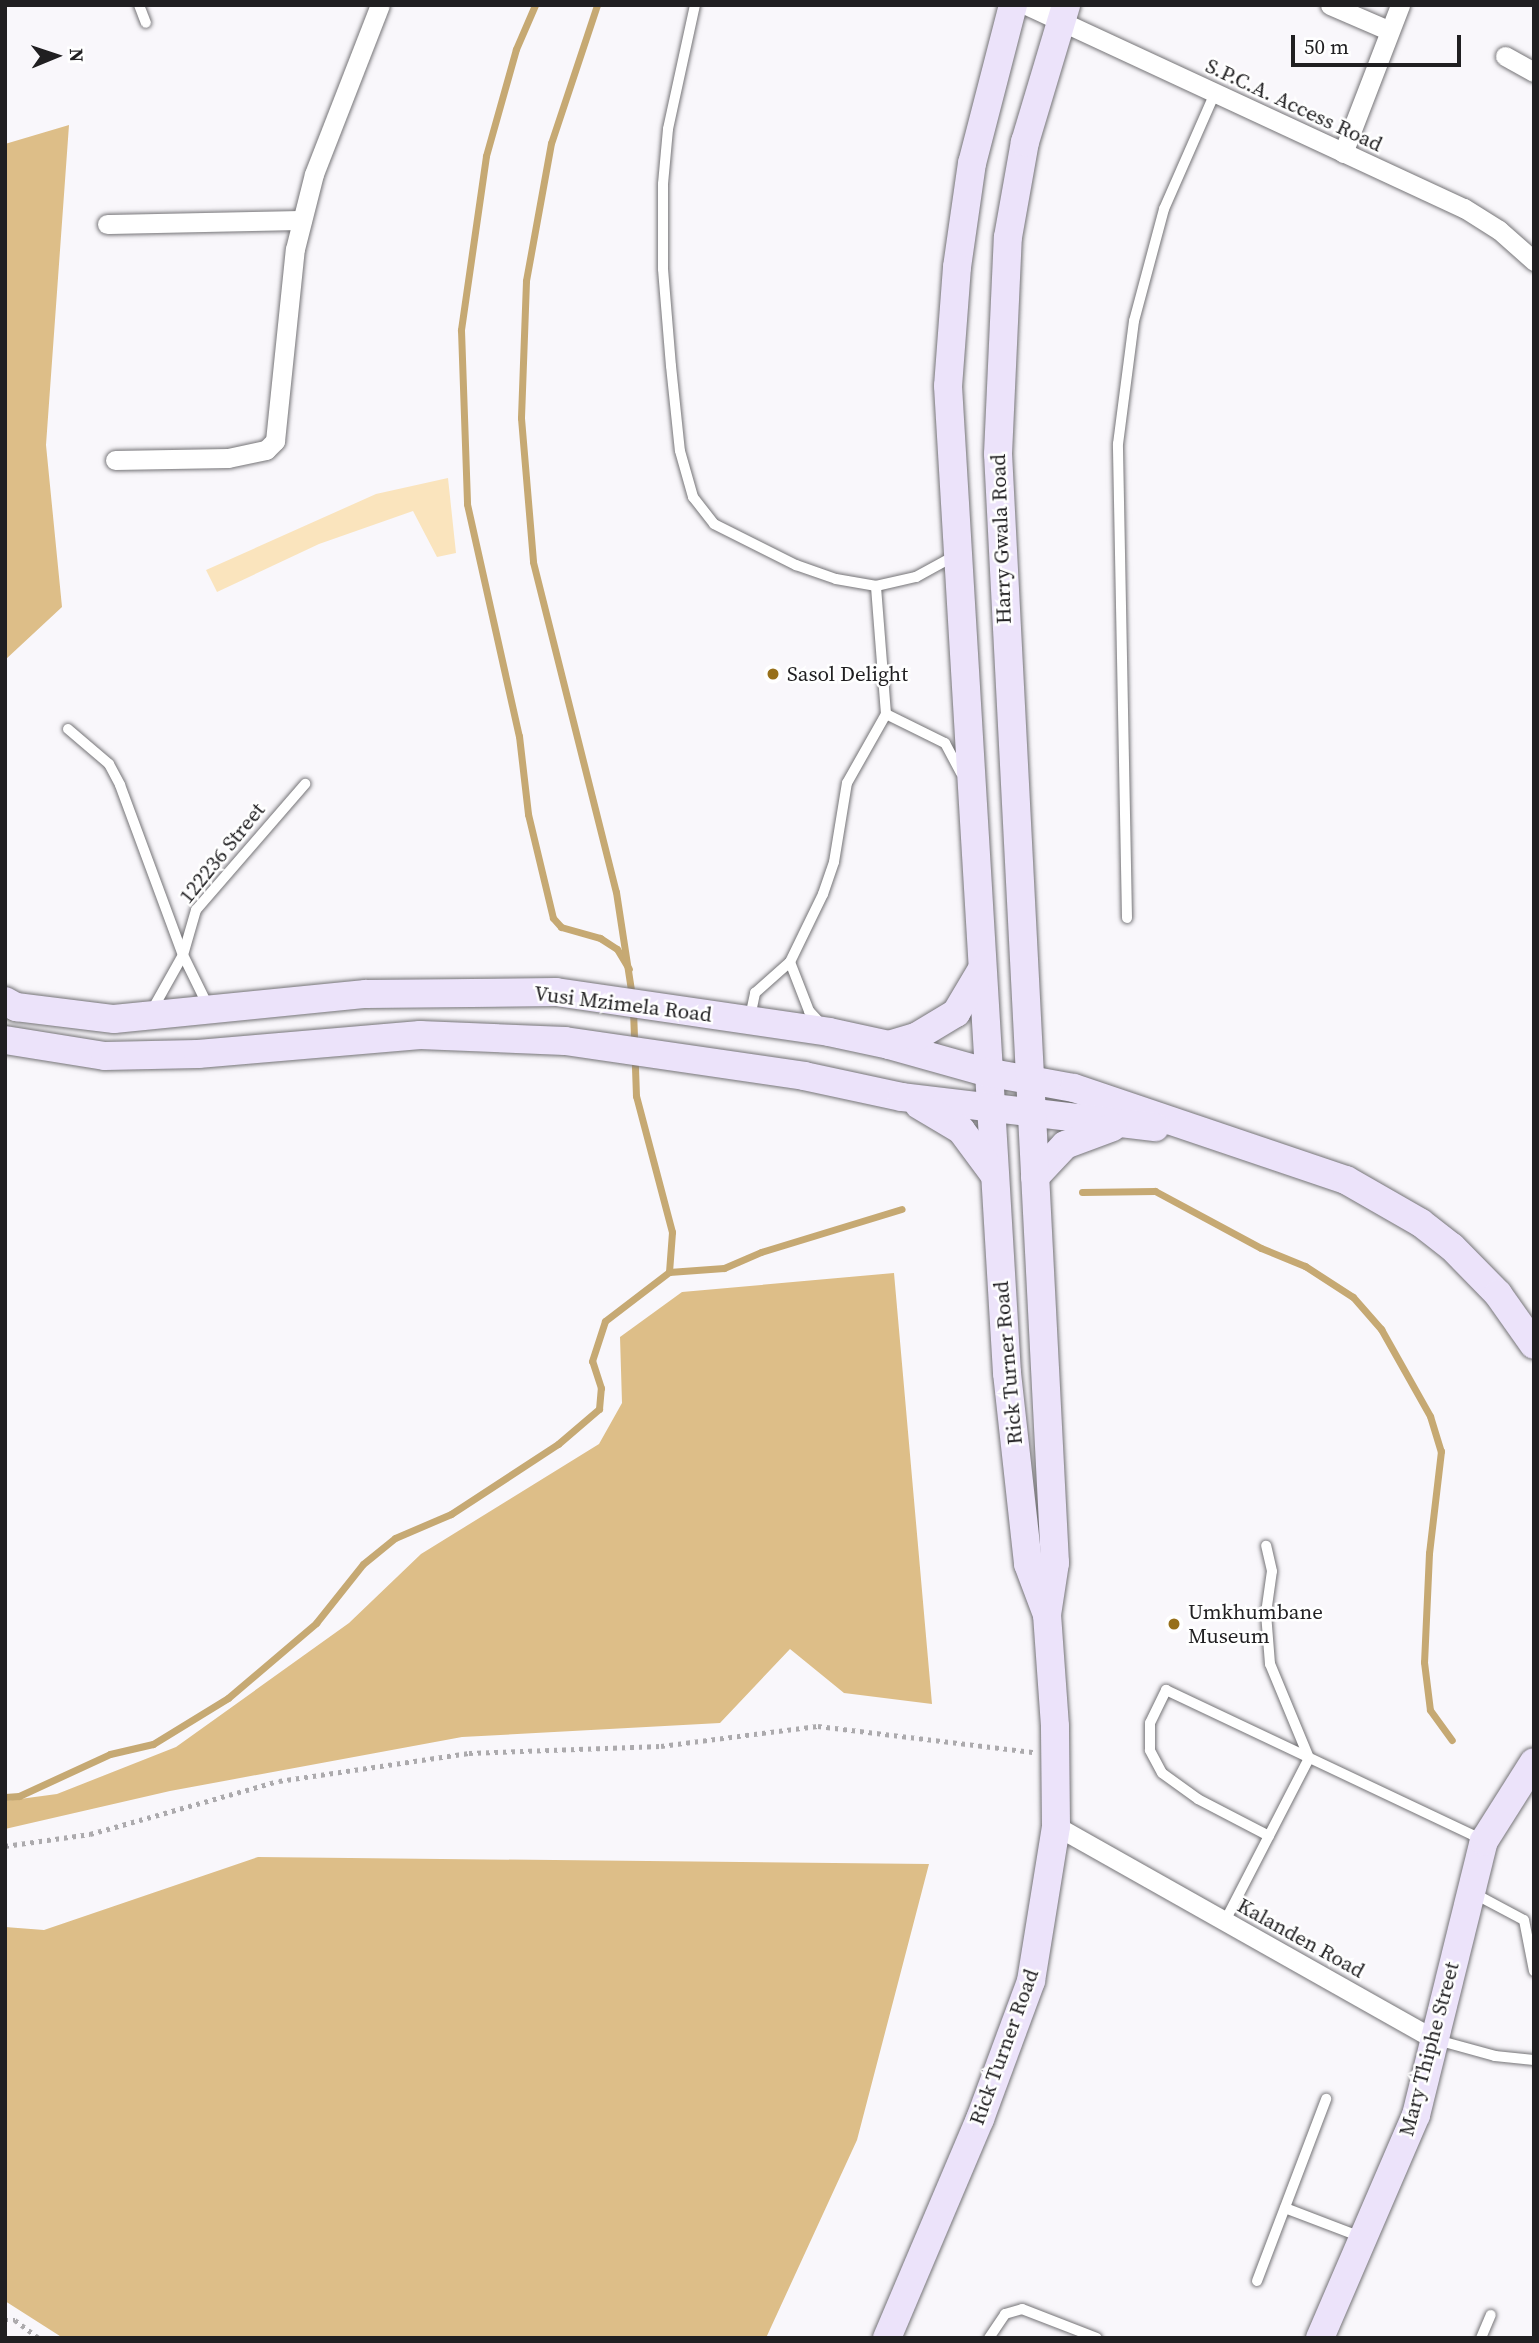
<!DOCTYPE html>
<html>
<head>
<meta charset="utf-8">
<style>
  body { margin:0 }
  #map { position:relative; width:1539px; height:2343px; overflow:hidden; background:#f9f7fb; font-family:"Source Serif 4",serif }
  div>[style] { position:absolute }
  .green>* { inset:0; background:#fae4bd }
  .forest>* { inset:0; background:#ddbe88 }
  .stream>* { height:7px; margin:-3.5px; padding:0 3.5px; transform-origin:3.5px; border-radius:3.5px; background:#c6a973 }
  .path>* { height:4.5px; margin-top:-2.25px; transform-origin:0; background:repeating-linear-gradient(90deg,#acaaad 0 3.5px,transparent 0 8.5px) }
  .roads { filter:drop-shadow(0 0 2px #757477) drop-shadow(0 0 2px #757477) }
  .lane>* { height:10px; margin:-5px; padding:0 5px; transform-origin:5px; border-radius:5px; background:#fff }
  .street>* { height:19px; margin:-9.5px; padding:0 9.5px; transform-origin:9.5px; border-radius:9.5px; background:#fff }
  .secondary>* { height:28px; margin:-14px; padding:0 14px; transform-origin:14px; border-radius:14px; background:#ece3fa }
  .dots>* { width:19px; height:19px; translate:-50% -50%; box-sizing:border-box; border:4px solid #fff; border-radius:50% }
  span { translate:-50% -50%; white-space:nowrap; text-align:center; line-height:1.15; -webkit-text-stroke:5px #fff; paint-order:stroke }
  .street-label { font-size:21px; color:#201f21 }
  .poi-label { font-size:21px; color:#201f21 }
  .left { translate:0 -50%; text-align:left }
  .frame { position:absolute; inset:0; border:7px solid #201f21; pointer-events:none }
  .north { position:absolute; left:21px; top:21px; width:70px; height:70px; -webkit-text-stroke:5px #fff; paint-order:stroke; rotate:88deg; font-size:19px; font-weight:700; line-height:28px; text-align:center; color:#201f21 }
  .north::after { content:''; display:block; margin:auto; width:24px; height:32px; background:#201f21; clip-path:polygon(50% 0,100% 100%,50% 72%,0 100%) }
  .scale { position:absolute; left:1291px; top:35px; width:170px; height:32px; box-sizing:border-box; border:4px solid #201f21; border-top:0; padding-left:9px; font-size:21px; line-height:24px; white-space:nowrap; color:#201f21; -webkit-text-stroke:5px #fff; paint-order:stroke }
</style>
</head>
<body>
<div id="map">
  <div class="green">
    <i style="clip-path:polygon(448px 478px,456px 553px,437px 557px,413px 511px,319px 544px,217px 592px,206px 570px,376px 494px)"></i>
  </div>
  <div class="forest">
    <i style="clip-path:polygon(69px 125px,46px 445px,62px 607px,5px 660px,5px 144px)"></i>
    <i style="clip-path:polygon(894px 1273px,932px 1704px,844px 1693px,790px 1649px,720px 1723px,462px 1737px,170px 1791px,5px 1829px,5px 1801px,57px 1794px,176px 1747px,349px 1623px,421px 1554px,599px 1444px,622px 1403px,620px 1337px,682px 1292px)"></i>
    <i style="clip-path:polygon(258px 1857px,929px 1864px,857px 2140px,766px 2338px,63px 2338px,5px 2301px,5px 1927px,44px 1930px)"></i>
  </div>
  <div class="stream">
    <i style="left:535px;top:5px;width:48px;rotate:113.4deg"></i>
    <i style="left:516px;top:49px;width:111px;rotate:105.7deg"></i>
    <i style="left:486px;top:156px;width:176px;rotate:98.2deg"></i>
    <i style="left:461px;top:330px;width:174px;rotate:88deg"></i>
    <i style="left:467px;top:504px;width:238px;rotate:77.4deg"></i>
    <i style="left:519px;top:736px;width:79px;rotate:83.4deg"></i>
    <i style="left:528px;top:814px;width:107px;rotate:76.5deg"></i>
    <i style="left:553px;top:918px;width:12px;rotate:48deg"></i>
    <i style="left:561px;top:927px;width:41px;rotate:15.8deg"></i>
    <i style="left:600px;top:938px;width:20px;rotate:33deg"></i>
    <i style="left:617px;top:949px;width:23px;rotate:59deg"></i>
    <i style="left:597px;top:5px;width:145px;rotate:108.4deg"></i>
    <i style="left:551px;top:143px;width:140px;rotate:100.3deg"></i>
    <i style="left:526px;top:281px;width:137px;rotate:92.1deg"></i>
    <i style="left:521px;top:418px;width:144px;rotate:85.2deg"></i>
    <i style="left:533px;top:562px;width:340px;rotate:75.9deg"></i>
    <i style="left:616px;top:892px;width:106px;rotate:81.3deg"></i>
    <i style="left:633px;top:1009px;width:37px;rotate:88deg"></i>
    <i style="left:1082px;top:1192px;width:73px;rotate:-0.8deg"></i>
    <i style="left:1155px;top:1191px;width:120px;rotate:28.3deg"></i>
    <i style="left:1261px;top:1248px;width:48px;rotate:22.2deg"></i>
    <i style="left:1305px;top:1266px;width:57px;rotate:32.9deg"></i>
    <i style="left:1353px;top:1297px;width:43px;rotate:48.8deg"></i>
    <i style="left:1381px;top:1329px;width:100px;rotate:60.6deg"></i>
    <i style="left:1430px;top:1416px;width:37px;rotate:73deg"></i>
    <i style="left:1441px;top:1451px;width:103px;rotate:96.7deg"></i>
    <i style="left:1429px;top:1553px;width:109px;rotate:92.6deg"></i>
    <i style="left:1424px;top:1662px;width:48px;rotate:82.9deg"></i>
    <i style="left:1430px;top:1710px;width:37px;rotate:54deg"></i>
    <i style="left:669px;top:1272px;width:55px;rotate:-4.2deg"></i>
    <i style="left:724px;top:1268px;width:40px;rotate:-23.4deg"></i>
    <i style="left:761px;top:1252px;width:147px;rotate:-17deg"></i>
    <i style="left:5px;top:1797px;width:14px;rotate:-4deg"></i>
    <i style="left:19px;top:1796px;width:100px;rotate:-24.8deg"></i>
    <i style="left:110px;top:1754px;width:44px;rotate:-13.1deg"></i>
    <i style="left:153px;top:1744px;width:88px;rotate:-31.5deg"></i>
    <i style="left:228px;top:1698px;width:116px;rotate:-40.4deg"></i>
    <i style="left:316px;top:1623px;width:75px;rotate:-51.5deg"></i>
    <i style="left:363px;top:1564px;width:41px;rotate:-39.1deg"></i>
    <i style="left:395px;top:1538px;width:61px;rotate:-23.2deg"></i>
    <i style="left:451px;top:1514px;width:128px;rotate:-33.2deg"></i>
    <i style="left:558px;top:1444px;width:54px;rotate:-40.5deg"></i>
    <i style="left:599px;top:1409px;width:21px;rotate:-85deg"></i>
    <i style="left:601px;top:1388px;width:28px;rotate:-108deg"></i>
    <i style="left:592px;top:1361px;width:42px;rotate:-72deg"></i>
    <i style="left:605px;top:1321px;width:81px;rotate:-37.4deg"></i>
    <i style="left:669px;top:1272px;width:40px;rotate:-85.7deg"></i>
    <i style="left:672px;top:1232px;width:141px;rotate:-104.8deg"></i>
    <i style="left:636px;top:1096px;width:38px;rotate:-92deg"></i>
  </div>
  <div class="path">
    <i style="left:5px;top:1846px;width:86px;rotate:-8deg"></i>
    <i style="left:90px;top:1834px;width:196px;rotate:-15.7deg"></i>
    <i style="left:279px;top:1781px;width:192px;rotate:-8.4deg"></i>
    <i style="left:469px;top:1753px;width:192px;rotate:-2.1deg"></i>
    <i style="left:661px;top:1746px;width:158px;rotate:-7.3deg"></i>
    <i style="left:818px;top:1726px;width:218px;rotate:6.9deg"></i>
    <i style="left:5px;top:2320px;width:10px"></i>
    <i style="left:15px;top:2320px;width:30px;rotate:37deg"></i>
  </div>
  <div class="roads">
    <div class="lane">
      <i style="left:139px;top:5px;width:19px;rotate:69deg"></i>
      <i style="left:695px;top:5px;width:127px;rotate:102.3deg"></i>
      <i style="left:668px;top:129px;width:55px;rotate:95.2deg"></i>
      <i style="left:663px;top:184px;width:85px;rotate:90deg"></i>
      <i style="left:663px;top:269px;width:97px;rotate:85.3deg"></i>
      <i style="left:671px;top:366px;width:85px;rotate:84deg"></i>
      <i style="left:680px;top:451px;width:48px;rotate:74.2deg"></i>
      <i style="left:693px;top:497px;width:34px;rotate:52deg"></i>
      <i style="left:714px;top:524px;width:92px;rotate:26.6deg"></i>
      <i style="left:796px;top:565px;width:42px;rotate:19.3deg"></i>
      <i style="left:836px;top:579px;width:41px;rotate:9.9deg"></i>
      <i style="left:876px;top:586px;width:41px;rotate:-12.7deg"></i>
      <i style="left:916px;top:577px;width:46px;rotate:-28.8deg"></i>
      <i style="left:886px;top:714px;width:66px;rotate:26.2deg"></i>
      <i style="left:945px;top:743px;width:34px;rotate:62deg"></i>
      <i style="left:68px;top:729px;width:54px;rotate:40.5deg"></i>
      <i style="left:109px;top:764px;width:24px;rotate:62deg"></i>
      <i style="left:120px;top:785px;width:181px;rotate:69.7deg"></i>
      <i style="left:183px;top:955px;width:59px;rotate:63.9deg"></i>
      <i style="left:1127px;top:918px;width:474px;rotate:-91.1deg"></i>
      <i style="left:1118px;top:444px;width:124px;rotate:-82.6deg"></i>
      <i style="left:1134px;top:321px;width:116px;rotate:-75deg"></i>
      <i style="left:1164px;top:209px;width:124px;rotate:-66.3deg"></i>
      <i style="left:790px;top:962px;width:53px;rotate:68.8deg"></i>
      <i style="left:809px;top:1011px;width:16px;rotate:47deg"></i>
      <i style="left:151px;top:1012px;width:65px;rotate:-60.7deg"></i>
      <i style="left:183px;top:955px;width:47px;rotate:-73.9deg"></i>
      <i style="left:196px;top:910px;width:167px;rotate:-49.1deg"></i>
      <i style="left:750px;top:1017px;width:25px;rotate:-78deg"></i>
      <i style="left:755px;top:993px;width:47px;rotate:-41.5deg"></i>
      <i style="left:790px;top:962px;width:76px;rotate:-64.1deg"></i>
      <i style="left:823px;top:894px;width:34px;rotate:-71deg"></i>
      <i style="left:834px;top:862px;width:80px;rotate:-80.7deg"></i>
      <i style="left:847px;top:783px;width:79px;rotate:-60.5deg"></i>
      <i style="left:886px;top:714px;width:128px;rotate:-94.5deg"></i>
      <i style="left:1269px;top:1836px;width:80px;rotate:-152.5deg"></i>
      <i style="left:1198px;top:1799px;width:44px;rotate:-144.2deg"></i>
      <i style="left:1162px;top:1773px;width:26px;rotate:-118deg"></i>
      <i style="left:1150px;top:1750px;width:27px;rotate:-90deg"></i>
      <i style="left:1150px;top:1723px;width:37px;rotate:-64deg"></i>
      <i style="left:1166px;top:1690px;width:352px;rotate:25.3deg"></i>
      <i style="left:1475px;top:1894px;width:55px;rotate:28deg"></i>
      <i style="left:1524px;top:1920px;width:52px;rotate:78.9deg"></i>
      <i style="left:1225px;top:1921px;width:183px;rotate:-62.7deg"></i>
      <i style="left:1309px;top:1758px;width:102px;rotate:-112.5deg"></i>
      <i style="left:1270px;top:1664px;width:51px;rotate:-94.5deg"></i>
      <i style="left:1266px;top:1613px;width:42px;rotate:-81.9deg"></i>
      <i style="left:1272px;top:1571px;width:26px;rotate:-103deg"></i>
      <i style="left:1437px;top:2040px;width:60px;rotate:15.4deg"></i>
      <i style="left:1495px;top:2056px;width:39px;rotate:6deg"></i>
      <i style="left:1285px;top:2208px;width:81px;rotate:20.9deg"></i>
      <i style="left:1257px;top:2281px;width:195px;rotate:-69.2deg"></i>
      <i style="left:989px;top:2338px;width:29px;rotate:-56deg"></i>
      <i style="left:1005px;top:2314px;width:18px;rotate:-16deg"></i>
      <i style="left:1022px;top:2309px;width:80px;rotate:21.1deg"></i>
      <i style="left:1481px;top:2338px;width:25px;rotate:-67deg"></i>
    </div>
    <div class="street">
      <i style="left:1026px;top:5px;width:483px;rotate:24.9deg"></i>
      <i style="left:1464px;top:208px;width:41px;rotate:32.2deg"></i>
      <i style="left:1499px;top:230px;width:47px;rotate:41.5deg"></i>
      <i style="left:1330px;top:5px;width:65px;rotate:23.4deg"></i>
      <i style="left:1505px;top:56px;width:33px;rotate:29deg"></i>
      <i style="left:1343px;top:153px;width:159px;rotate:-68.9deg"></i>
      <i style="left:107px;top:224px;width:195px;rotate:-1.2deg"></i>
      <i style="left:115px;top:460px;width:113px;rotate:-1deg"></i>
      <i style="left:228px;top:458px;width:39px;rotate:-12deg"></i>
      <i style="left:266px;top:450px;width:13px;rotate:-45deg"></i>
      <i style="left:275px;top:441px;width:193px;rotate:-84.1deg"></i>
      <i style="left:295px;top:249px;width:77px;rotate:-75.8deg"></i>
      <i style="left:314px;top:174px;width:181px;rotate:-68.7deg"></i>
      <i style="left:1056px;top:1826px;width:436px;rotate:29.4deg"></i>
    </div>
    <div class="secondary">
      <i style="left:1013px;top:5px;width:163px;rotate:104.5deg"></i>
      <i style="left:972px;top:163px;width:105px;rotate:98.2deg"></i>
      <i style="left:957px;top:267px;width:119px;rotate:94.3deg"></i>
      <i style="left:948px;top:386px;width:989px;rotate:86.58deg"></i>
      <i style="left:1007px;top:1373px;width:192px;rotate:83.7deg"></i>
      <i style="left:1028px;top:1564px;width:51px;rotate:69.4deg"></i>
      <i style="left:5px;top:1001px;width:13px;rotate:29deg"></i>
      <i style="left:16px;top:1007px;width:99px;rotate:7deg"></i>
      <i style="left:114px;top:1019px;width:253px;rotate:-5.7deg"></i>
      <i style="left:366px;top:994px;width:190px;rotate:-0.6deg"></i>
      <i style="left:556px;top:992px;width:276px;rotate:8.3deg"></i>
      <i style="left:829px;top:1032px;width:61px;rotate:12.2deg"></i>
      <i style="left:889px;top:1045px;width:101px;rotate:15.6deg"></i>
      <i style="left:986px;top:1072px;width:89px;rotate:10.3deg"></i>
      <i style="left:1074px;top:1088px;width:287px;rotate:18.7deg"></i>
      <i style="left:1346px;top:1180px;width:86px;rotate:29.8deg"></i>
      <i style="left:1421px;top:1223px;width:39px;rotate:38deg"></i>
      <i style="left:1452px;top:1247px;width:66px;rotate:45.6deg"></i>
      <i style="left:1498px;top:1294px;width:62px;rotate:54.8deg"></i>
      <i style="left:5px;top:1040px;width:101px;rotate:9.1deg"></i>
      <i style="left:105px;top:1056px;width:93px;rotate:-1.2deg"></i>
      <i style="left:198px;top:1054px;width:223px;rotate:-4.9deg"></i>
      <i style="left:420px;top:1035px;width:145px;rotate:2.4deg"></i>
      <i style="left:565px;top:1041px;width:242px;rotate:8.3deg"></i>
      <i style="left:804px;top:1076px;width:100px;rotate:12.1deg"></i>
      <i style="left:902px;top:1097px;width:255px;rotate:6.8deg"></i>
      <i style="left:889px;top:1045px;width:28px;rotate:-17deg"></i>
      <i style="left:916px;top:1037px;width:47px;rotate:-31deg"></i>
      <i style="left:956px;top:1013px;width:51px;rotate:-59.4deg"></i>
      <i style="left:919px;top:1105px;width:49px;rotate:30.8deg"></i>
      <i style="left:961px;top:1130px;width:54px;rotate:53.3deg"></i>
      <i style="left:1035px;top:1177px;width:44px;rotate:-46.8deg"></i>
      <i style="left:1065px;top:1145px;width:51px;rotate:-20.6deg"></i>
      <i style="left:887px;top:2338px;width:238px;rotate:-67deg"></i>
      <i style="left:980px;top:2119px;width:147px;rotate:-69.7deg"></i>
      <i style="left:1031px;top:1981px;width:157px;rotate:-80.8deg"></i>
      <i style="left:1056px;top:1826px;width:100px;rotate:-90.6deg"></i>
      <i style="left:1055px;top:1726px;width:111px;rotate:-94.1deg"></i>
      <i style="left:1047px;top:1615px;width:53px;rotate:-81.3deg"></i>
      <i style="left:1055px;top:1563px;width:1110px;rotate:-92.94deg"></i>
      <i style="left:998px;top:454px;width:217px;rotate:-87.4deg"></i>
      <i style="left:1008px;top:237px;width:97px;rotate:-79.9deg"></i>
      <i style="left:1025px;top:142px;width:143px;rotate:-73.3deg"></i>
      <i style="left:1320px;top:2338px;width:243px;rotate:-66.7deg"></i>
      <i style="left:1416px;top:2115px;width:282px;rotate:-76.1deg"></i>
      <i style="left:1484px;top:1841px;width:93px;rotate:-57.7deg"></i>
    </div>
  </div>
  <div class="dots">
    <i style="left:773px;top:674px;background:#976f1a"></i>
    <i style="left:1174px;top:1624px;background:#976f1a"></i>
  </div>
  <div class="street-label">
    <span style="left:1294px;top:105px;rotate:25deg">S.P.C.A. Access Road</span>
    <span style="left:1001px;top:539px;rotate:-92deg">Harry Gwala Road</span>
    <span style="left:222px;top:853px;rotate:-51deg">122236 Street</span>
    <span style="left:623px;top:1004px;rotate:7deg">Vusi Mzimela Road</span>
    <span style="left:1008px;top:1363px;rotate:-95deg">Rick Turner Road</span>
    <span style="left:1301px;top:1938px;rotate:29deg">Kalanden Road</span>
    <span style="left:1004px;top:2047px;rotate:-70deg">Rick Turner Road</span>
    <span style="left:1429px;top:2049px;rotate:-75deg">Mary Thiphe Street</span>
  </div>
  <div class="poi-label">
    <span class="left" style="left:787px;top:674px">Sasol Delight</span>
    <span class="left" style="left:1188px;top:1624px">Umkhumbane<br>Museum</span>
  </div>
  <div class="frame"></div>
  <div class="north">N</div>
  <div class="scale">50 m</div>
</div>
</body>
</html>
